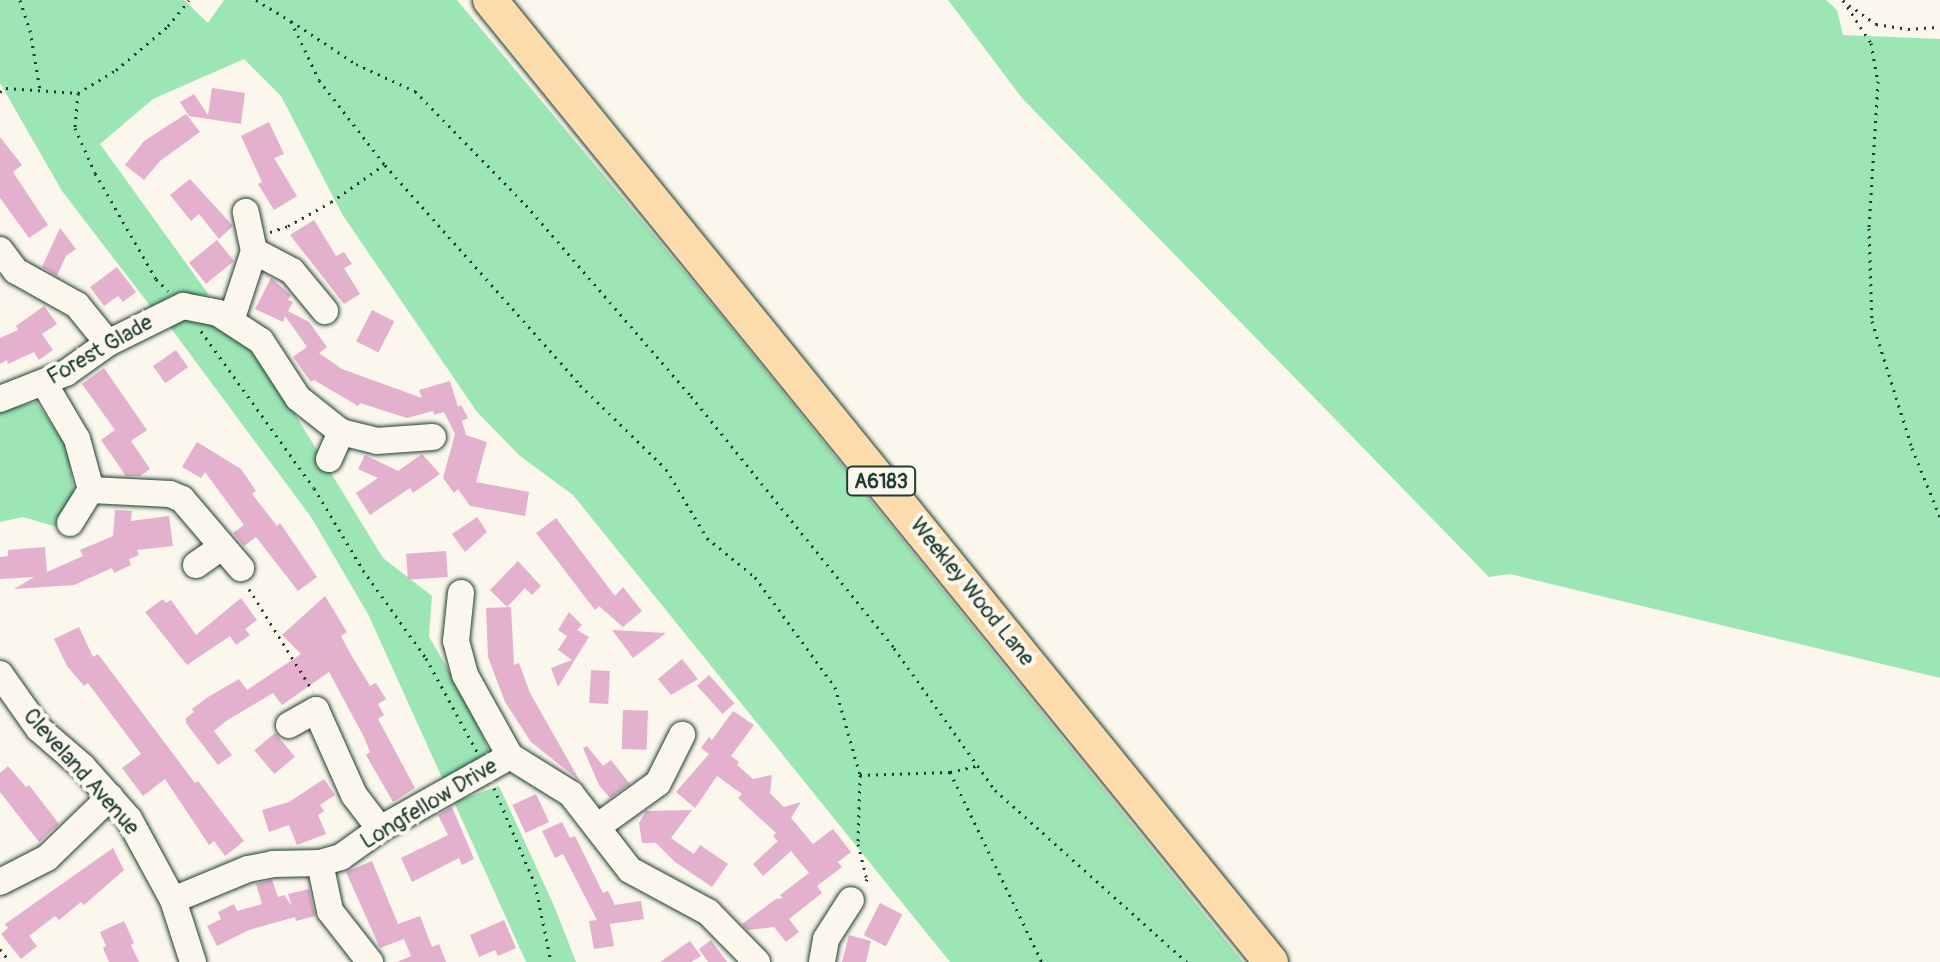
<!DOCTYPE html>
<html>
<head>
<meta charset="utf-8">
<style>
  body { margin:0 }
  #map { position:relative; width:1940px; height:962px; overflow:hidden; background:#fbf7ec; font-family:Pangolin,sans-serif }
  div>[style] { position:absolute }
  .green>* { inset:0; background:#9ce6b5 }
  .building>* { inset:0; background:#e3b0cd; transform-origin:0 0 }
  .path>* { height:3px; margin-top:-1.5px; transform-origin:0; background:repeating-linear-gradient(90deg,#1f3d34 0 2px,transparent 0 8px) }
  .roads { filter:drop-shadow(0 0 2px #1f3d34) drop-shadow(0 0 2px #1f3d34) }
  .minor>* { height:26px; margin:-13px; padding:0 13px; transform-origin:13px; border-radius:13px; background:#fbf7ec }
  .major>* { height:34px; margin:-17px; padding:0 17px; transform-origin:17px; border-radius:17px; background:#fcdcac }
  span { translate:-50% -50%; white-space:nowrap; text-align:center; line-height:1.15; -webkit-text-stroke:8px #fbf7ec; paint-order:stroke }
  .shield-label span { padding:2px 6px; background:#fbf7ec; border:2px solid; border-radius:6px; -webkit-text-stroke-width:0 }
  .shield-label { font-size:20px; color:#1f3d34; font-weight:700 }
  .street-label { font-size:22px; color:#1f3d34 }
</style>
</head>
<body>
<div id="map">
  <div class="green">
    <i style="clip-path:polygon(0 0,184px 0,208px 23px,224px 0,457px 0,719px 313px,1243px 962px,950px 962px,573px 495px,520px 456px,477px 412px,342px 214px,281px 96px,244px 59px,153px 99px,100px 144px,209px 295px,171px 296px,151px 307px,62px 191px,0 83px)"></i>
    <i style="clip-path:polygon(948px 0,1826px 0,1837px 10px,1843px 35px,1940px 39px,1940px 678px,1510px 574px,1489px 577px,1022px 98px)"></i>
    <i style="clip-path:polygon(186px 319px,203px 320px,242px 339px,271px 375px,383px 558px,432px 596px,429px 637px,469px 705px,491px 756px,443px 780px,368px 614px,311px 517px,167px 323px)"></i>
    <i style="clip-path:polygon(36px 402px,67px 446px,74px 494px,57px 527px,23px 517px,0 522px,0 411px)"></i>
    <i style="clip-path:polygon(499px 786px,555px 908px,576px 962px,526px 962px,454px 802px)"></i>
  </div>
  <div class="building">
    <i style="clip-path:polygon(212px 88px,245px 93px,241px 124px,189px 116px,180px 102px,194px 94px,208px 115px)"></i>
    <i style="clip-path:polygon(186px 114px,200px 132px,160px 161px,144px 180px,125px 165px,144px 141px)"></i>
    <i style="clip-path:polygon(269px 122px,284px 154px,274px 158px,297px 196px,274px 210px,258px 184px,262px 182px,241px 136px)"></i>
    <i style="clip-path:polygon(0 137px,22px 165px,13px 172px,48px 225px,29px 238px,0 198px)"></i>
    <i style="clip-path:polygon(190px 179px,233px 226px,219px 239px,199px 214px,191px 221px,170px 195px)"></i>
    <i style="clip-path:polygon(314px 220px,336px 256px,344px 252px,352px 264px,344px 268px,360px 294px,344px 304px,290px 235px)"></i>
    <i style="clip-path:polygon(60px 228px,76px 249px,66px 256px,57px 276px,42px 267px)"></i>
    <i style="left:217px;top:240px;width:27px;height:36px;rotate:51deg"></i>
    <i style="clip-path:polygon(117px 267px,136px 292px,123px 302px,118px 296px,104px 306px,90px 287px)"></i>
    <i style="clip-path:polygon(271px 278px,291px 295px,288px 300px,293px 302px,288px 311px,309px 322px,327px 347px,319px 353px,342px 369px,422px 398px,419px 390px,450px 381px,458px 407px,461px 405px,468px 418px,462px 421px,466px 435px,487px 442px,476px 482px,529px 492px,525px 516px,470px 506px,458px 489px,454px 493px,443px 478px,455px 434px,444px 412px,434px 415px,433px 411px,407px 418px,360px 403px,358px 406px,314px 380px,311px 382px,293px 357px,307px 347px,285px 316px,283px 322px,255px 309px)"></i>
    <i style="clip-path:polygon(44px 306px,57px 324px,42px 334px,53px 350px,39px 360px,34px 352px,8px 364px,7px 360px,0 364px,0 338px,18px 330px,16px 326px)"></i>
    <i style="left:372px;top:310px;width:25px;height:35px;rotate:27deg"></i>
    <i style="left:176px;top:350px;width:21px;height:28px;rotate:55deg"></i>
    <i style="clip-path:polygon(104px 368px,147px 430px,131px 441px,150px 469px,140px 476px,126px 476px,101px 440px,115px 430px,82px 384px)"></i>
    <i style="clip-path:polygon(197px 442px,241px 469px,256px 491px,252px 494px,277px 526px,280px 523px,317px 577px,298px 591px,256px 537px,244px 546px,233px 533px,244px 525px,205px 472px,201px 478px,182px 467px)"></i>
    <i style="clip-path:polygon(422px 454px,440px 474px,413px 493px,410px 488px,370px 515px,356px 493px,378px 478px,358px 469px,365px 455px,398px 471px)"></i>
    <i style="clip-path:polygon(115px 510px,132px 511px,131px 521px,169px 516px,173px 546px,137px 550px,139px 555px,129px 559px,131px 565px,114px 573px,112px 568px,74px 585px,14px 589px,34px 577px,0 579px,0 557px,8px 556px,8px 550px,45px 547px,47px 572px,83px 556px,80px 550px,113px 536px)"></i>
    <i style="clip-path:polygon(477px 517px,487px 532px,465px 552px,452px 534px)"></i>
    <i style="clip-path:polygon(556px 518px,615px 596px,623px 587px,642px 611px,623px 627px,599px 606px,595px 610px,536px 533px)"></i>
    <i style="left:446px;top:551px;width:26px;height:40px;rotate:86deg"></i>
    <i style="clip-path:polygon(518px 561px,541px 586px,532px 595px,525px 588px,507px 607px,490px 590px)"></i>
    <i style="clip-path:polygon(325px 596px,347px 632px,341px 636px,350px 653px,370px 686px,376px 683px,386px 699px,378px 704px,384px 715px,378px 719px,415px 788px,393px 802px,366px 755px,370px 752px,364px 737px,329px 672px,282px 705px,273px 693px,226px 721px,214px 731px,232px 755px,218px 765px,186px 723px,186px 718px,194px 712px,192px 709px,208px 697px,239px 679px,247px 690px,301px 654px,282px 635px)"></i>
    <i style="clip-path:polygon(241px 598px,257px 620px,245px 629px,250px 635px,236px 645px,230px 636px,187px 665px,145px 612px,163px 599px,166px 603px,171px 600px,196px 635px)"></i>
    <i style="clip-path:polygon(511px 607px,514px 665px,519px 663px,530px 693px,580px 781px,531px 742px,505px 702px,488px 657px,486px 608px)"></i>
    <i style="clip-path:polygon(569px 612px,582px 625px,577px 630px,589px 637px,558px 687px,551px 668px,572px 660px,558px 650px,567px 636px,558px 630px)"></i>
    <i style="clip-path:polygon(79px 627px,93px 657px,98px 654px,195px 783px,198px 781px,244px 841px,225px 856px,214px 841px,209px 845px,165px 779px,143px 796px,122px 768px,141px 754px,88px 683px,84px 686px,67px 666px,54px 639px)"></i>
    <i style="clip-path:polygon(612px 630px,666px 633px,633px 658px)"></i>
    <i style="clip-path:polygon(682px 659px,698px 679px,671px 695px,658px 679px)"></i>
    <i style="left:591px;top:670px;width:19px;height:33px;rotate:3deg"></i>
    <i style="left:709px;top:675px;width:38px;height:16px;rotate:48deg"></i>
    <i style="left:623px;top:710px;width:25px;height:39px;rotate:2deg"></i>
    <i style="clip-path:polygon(733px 711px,754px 725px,731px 756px,739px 762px,737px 765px,753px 779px,772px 775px,770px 793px,784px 807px,801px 802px,791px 818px,813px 844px,833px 829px,851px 852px,838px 862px,842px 867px,817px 886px,822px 893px,789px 919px,799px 932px,786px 942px,774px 927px,748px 930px,742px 924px,776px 899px,783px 898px,780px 895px,809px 873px,791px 851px,763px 876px,753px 864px,778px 841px,773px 836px,776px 833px,738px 798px,742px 794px,717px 776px,695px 808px,676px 792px,709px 754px,701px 748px,709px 737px,712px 740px)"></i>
    <i style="left:275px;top:733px;width:31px;height:27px;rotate:50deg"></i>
    <i style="clip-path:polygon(587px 746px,603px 766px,611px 760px,630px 784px,610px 798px,599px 785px,583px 748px)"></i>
    <i style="clip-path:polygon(8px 766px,26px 787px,29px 785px,59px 824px,39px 842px,0 792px,0 773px)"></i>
    <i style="clip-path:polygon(324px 779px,335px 795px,320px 805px,324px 811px,318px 815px,326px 834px,297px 845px,289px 825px,269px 832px,262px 810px,289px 802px)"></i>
    <i style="left:536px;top:794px;width:31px;height:26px;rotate:65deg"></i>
    <i style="clip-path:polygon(452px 807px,474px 859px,462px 865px,459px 858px,412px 882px,401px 858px,448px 835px,438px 815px)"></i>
    <i style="clip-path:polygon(692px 810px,671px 838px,694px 854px,700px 845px,728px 864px,712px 887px,675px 862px,656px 843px,642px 843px,639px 823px,646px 811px)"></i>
    <i style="clip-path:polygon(562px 822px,570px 838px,575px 836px,603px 893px,608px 891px,615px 905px,641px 901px,644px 919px,610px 924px,614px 946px,594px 949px,589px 921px,597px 920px,563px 854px,555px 858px,542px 831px)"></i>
    <i style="clip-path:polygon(113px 848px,124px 870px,84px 905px,81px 902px,59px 920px,55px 916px,29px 936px,37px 946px,21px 959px,1px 934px,8px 928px,5px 924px)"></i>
    <i style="clip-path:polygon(372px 861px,398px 924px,420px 916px,432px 947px,439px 944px,446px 962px,397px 962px,411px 956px,404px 939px,380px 948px,346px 872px)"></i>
    <i style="clip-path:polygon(272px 880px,278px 897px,284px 895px,292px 906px,288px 894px,309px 889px,315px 916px,296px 921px,295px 917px,249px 930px,217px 946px,207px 926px,221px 919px,218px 912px,234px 904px,237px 911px,262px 904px,256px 884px)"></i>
    <i style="left:880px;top:903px;width:25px;height:36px;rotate:27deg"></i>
    <i style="clip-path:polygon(504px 920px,516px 948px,498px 956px,495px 950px,479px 957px,470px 935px)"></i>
    <i style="clip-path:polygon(124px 921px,134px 943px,131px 945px,139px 962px,109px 962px,103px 948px,106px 946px,100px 932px)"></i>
    <i style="clip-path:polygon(849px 935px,871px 941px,866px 962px,842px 962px)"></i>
    <i style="clip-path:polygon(711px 940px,727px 962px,708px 962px,699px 949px)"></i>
    <i style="clip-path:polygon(690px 941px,701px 956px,691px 962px,660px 962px)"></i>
  </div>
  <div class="path">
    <i style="left:20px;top:0;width:32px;rotate:72deg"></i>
    <i style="left:30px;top:30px;width:61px;rotate:80.5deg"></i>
    <i style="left:256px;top:0;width:41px;rotate:31deg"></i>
    <i style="left:291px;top:21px;width:65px;rotate:64.6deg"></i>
    <i style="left:319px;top:80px;width:108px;rotate:52.2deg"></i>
    <i style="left:385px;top:165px;width:294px;rotate:48.4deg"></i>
    <i style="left:580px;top:385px;width:120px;rotate:44.3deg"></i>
    <i style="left:666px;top:469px;width:80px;rotate:59.3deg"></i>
    <i style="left:707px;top:538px;width:62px;rotate:39.1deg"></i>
    <i style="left:755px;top:577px;width:136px;rotate:54deg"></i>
    <i style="left:835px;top:687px;width:91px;rotate:74.1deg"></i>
    <i style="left:860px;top:775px;width:69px;rotate:91.7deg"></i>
    <i style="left:858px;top:844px;width:36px;rotate:76deg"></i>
    <i style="left:867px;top:879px;width:7px;rotate:117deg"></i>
    <i style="left:1843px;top:0;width:51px;rotate:56.9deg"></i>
    <i style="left:1871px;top:43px;width:39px;rotate:80deg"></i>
    <i style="left:1878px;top:81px;width:147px;rotate:93.5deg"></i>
    <i style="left:1869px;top:228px;width:93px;rotate:88.2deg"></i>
    <i style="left:1872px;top:321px;width:133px;rotate:72.5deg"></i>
    <i style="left:1912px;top:448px;width:74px;rotate:67.9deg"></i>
    <i style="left:1849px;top:5px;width:33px;rotate:35deg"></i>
    <i style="left:1876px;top:24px;width:32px;rotate:9deg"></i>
    <i style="left:1908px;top:29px;width:32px;rotate:-4deg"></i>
    <i style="left:291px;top:21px;width:78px;rotate:33.5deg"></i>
    <i style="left:356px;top:64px;width:65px;rotate:24.6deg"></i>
    <i style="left:415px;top:91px;width:159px;rotate:45.8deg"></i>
    <i style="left:526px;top:205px;width:252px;rotate:49.2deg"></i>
    <i style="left:691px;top:396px;width:324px;rotate:51.1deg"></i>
    <i style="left:894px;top:648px;width:174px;rotate:54.6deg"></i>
    <i style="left:995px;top:790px;width:258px;rotate:41.9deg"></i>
    <i style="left:0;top:92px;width:7px;rotate:-34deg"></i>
    <i style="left:6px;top:88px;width:72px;rotate:4deg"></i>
    <i style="left:78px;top:93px;width:44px;rotate:-31.2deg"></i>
    <i style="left:116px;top:70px;width:68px;rotate:-40.2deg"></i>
    <i style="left:168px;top:26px;width:33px;rotate:-51deg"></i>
    <i style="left:78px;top:93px;width:35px;rotate:95deg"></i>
    <i style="left:75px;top:128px;width:49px;rotate:66deg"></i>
    <i style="left:95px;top:173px;width:122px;rotate:60.1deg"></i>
    <i style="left:156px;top:279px;width:17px;rotate:45deg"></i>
    <i style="left:270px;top:232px;width:19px;rotate:-18deg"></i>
    <i style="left:288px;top:226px;width:49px;rotate:-29.2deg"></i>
    <i style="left:331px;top:202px;width:65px;rotate:-34.9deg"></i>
    <i style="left:201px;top:331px;width:193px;rotate:54.3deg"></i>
    <i style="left:314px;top:488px;width:96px;rotate:59.1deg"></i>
    <i style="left:363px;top:570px;width:108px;rotate:54.4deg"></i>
    <i style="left:426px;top:658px;width:107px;rotate:61.5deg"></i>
    <i style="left:249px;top:589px;width:120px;rotate:57.9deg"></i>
    <i style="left:950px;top:772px;width:28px;rotate:-13deg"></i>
    <i style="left:860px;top:775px;width:90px;rotate:-1.9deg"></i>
    <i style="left:950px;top:772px;width:211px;rotate:64.2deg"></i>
    <i style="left:494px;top:788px;width:104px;rotate:66.9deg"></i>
    <i style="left:535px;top:884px;width:80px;rotate:78.4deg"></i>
    <i style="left:0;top:949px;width:16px;rotate:52deg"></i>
  </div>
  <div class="roads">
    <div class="minor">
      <i style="left:0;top:250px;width:26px;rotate:53deg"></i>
      <i style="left:16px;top:271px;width:70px;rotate:29.1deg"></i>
      <i style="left:77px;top:305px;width:49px;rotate:50.8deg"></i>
      <i style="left:254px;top:251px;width:43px;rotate:27.8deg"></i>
      <i style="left:292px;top:271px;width:52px;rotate:50.5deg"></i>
      <i style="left:231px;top:321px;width:74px;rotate:-71.8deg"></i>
      <i style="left:254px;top:251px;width:40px;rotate:-102deg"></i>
      <i style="left:44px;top:383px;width:65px;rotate:59.5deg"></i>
      <i style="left:77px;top:439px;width:53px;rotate:74.6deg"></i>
      <i style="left:91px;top:490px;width:79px;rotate:2.9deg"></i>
      <i style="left:170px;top:494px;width:13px;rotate:23deg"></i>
      <i style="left:182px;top:499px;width:91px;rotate:49.5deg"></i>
      <i style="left:0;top:399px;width:71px;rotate:-21.5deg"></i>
      <i style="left:66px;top:373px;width:52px;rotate:-35.5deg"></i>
      <i style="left:108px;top:343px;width:84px;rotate:-26.3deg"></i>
      <i style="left:183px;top:306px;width:36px;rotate:11deg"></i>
      <i style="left:218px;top:313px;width:51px;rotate:33.1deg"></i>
      <i style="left:261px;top:341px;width:68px;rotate:57deg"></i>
      <i style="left:298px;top:398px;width:55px;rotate:38.3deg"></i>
      <i style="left:341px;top:432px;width:36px;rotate:14deg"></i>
      <i style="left:376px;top:441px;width:57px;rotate:-4deg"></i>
      <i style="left:329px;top:459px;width:30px;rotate:-66deg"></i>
      <i style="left:70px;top:523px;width:39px;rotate:-58deg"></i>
      <i style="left:196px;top:565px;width:32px;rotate:-35deg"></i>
      <i style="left:461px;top:593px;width:48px;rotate:95.9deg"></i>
      <i style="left:456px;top:641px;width:35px;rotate:75deg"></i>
      <i style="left:465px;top:675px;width:93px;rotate:60.9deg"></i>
      <i style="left:0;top:674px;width:67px;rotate:54.7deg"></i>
      <i style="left:39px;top:729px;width:58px;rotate:40.8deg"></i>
      <i style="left:83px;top:767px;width:69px;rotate:48.5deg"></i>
      <i style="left:129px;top:819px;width:92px;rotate:61.5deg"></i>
      <i style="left:173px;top:900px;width:65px;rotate:72.1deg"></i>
      <i style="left:289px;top:725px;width:31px;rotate:-29deg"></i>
      <i style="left:316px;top:710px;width:93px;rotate:65.9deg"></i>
      <i style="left:354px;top:795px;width:43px;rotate:52.6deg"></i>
      <i style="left:597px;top:827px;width:75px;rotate:-35.8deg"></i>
      <i style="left:658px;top:783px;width:54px;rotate:-63.4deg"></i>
      <i style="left:320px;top:863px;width:49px;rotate:78.2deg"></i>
      <i style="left:330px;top:911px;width:65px;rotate:51.9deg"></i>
      <i style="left:0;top:882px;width:53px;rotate:-27.1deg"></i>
      <i style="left:47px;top:858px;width:88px;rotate:-44.1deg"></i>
      <i style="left:173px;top:900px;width:81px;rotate:-22.5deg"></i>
      <i style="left:248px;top:869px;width:25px;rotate:-11deg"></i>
      <i style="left:273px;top:864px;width:47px;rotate:-1.2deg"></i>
      <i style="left:320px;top:863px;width:22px;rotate:-16deg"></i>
      <i style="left:341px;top:857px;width:48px;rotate:-35.7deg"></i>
      <i style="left:380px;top:829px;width:149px;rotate:-29.3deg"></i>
      <i style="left:510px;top:756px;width:72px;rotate:31.9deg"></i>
      <i style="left:571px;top:794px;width:96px;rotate:52.2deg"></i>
      <i style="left:630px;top:870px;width:89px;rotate:28.3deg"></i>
      <i style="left:708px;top:912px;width:70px;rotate:45.6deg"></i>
      <i style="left:822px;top:962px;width:23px;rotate:-80deg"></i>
      <i style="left:826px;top:939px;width:46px;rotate:-57.3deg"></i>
    </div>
    <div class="major">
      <i style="left:490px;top:0;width:1239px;rotate:50.93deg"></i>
    </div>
  </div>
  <div class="shield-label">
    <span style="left:881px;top:481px">A6183</span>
  </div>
  <div class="street-label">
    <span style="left:100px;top:350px;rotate:-30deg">Forest Glade</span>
    <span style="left:972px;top:592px;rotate:51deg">Weekley Wood Lane</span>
    <span style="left:81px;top:772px;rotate:48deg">Cleveland Avenue</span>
    <span style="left:429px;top:804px;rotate:-31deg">Longfellow Drive</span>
  </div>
</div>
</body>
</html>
